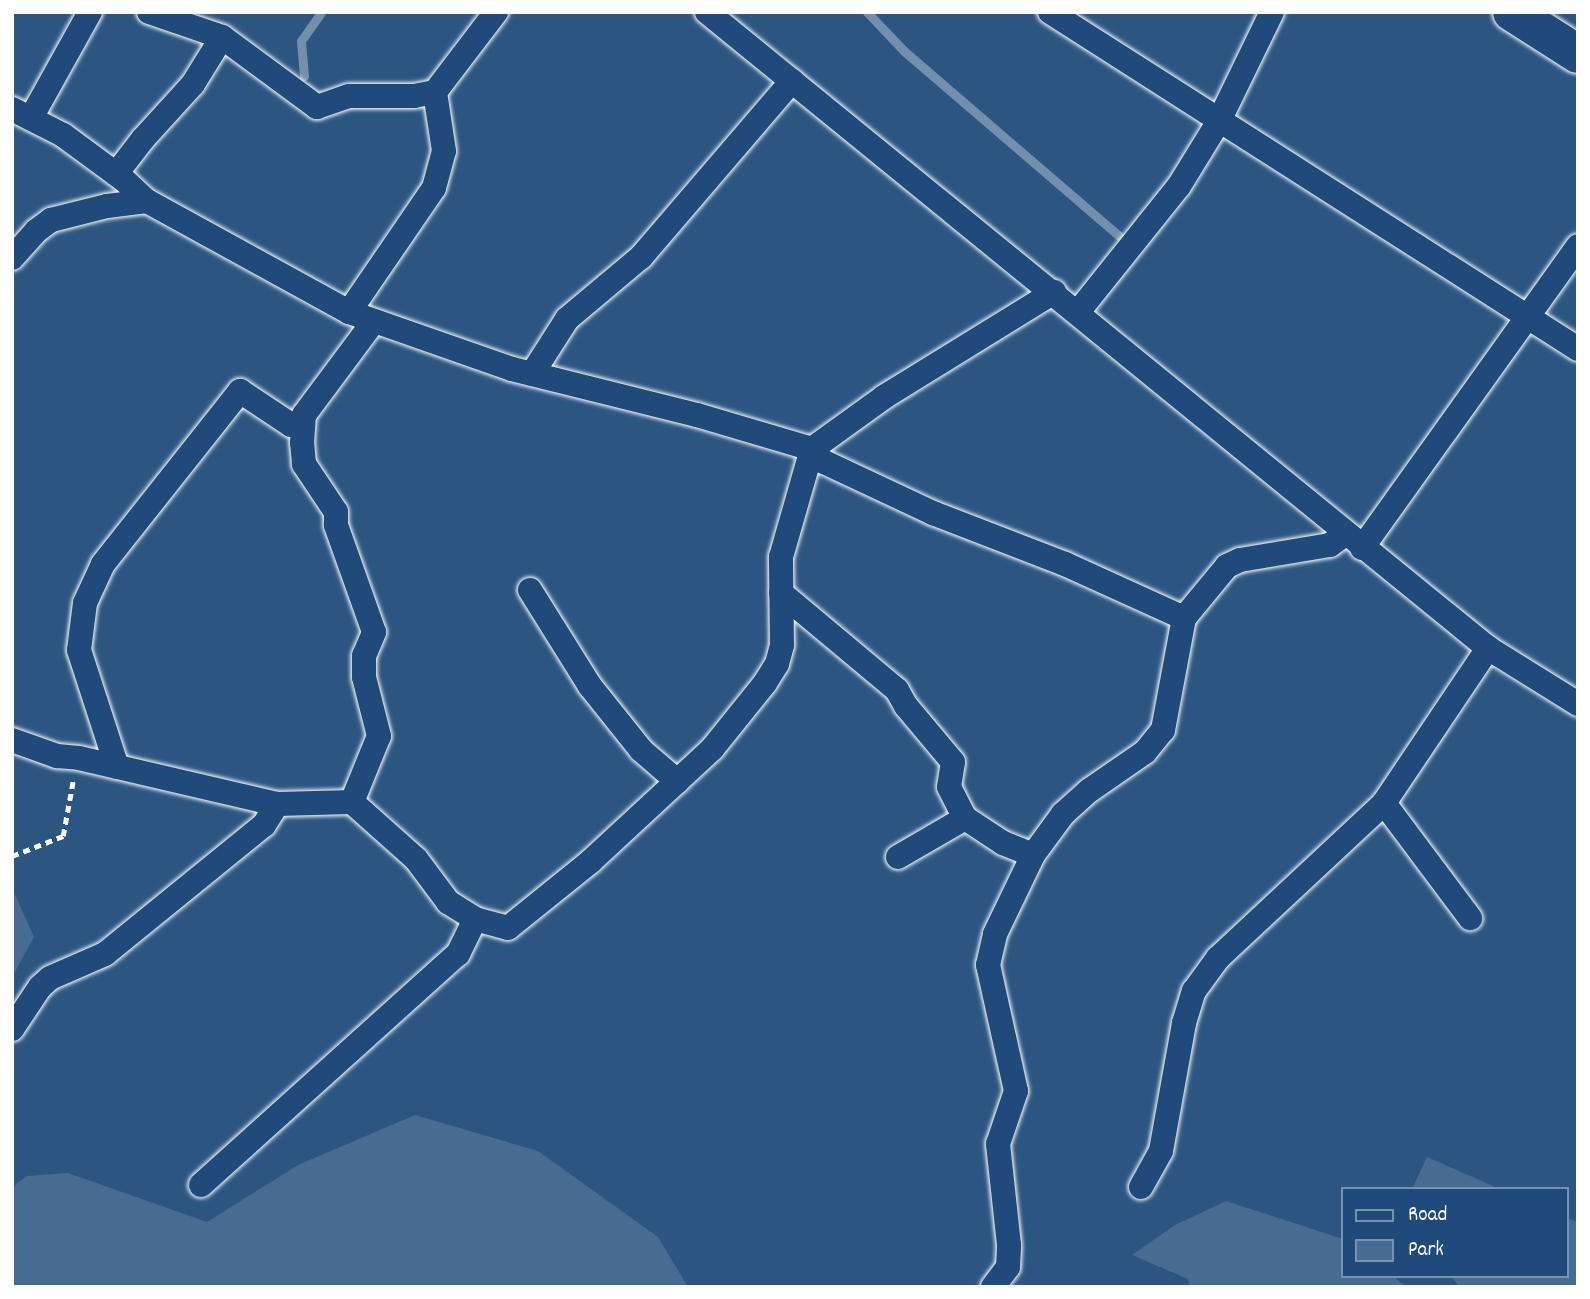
<!DOCTYPE html>
<html>
<head>
<meta charset="utf-8">
<style>
  body { margin:0 }
  #map { position:relative; width:1590px; height:1299px; overflow:hidden; background:#2c5582; font-family:Dekko,sans-serif }
  div>[style] { position:absolute }
  .green>* { inset:0; background:#486b92 }
  .stream>* { height:9px; margin:-4.5px; padding:0 4.5px; transform-origin:4.5px; border-radius:4.5px; background:#748fad }
  .path>* { height:4.5px; margin-top:-2.25px; transform-origin:0; background:repeating-linear-gradient(90deg,#fff 0 7px,transparent 0 12px) }
  .roads { filter:drop-shadow(0 0 2px #fff) drop-shadow(0 0 2px #fff) }
  .street>* { height:24px; margin:-12px; padding:0 12px; transform-origin:12px; border-radius:12px; background:#1f4a7a }
  .primary>* { height:38px; margin:-19px; padding:0 19px; transform-origin:19px; border-radius:19px; background:#1f4a7a }
  span { translate:-50% -50%; white-space:nowrap; text-align:center; line-height:1.15; -webkit-text-stroke:5px #1f4a7a; paint-order:stroke }
  .frame { position:absolute; inset:0; border:14px solid #fff; pointer-events:none }
  .legend { position:absolute; left:1341px; top:1187px; width:228px; height:91px; box-sizing:border-box; background:#1f4a7a; border:2px solid #7992af; margin:0; padding:9px 12px; list-style:none; font-size:21px; color:#fff }
  .legend li { display:flex; align-items:center; gap:14px; height:35px }
  .legend b { width:35px; border:2px solid #7992af }
</style>
</head>
<body>
<div id="map">
  <div class="green">
    <i style="clip-path:polygon(12px 888px,34px 937px,12px 977px)"></i>
    <i style="clip-path:polygon(415px 1115px,538px 1151px,658px 1237px,688px 1287px,12px 1287px,12px 1187px,27px 1176px,68px 1173px,207px 1222px,298px 1165px)"></i>
    <i style="clip-path:polygon(1427px 1157px,1500px 1189px,1412px 1189px)"></i>
    <i style="clip-path:polygon(1226px 1201px,1343px 1239px,1343px 1276px,1393px 1276px,1406px 1287px,1190px 1287px,1188px 1279px,1132px 1255px,1175px 1225px)"></i>
    <i style="clip-path:polygon(1567px 1218px,1578px 1222px,1578px 1287px,1460px 1287px,1450px 1276px,1567px 1276px)"></i>
  </div>
  <div class="stream">
    <i style="left:867px;top:12px;width:54px;rotate:46.5deg"></i>
    <i style="left:904px;top:51px;width:284px;rotate:40.7deg"></i>
    <i style="left:304px;top:76px;width:35px;rotate:-95deg"></i>
    <i style="left:301px;top:41px;width:35px;rotate:-55deg"></i>
  </div>
  <div class="path">
    <i style="left:12px;top:856px;width:55px;rotate:-21.4deg"></i>
    <i style="left:63px;top:836px;width:56px;rotate:-79.7deg"></i>
  </div>
  <div class="roads">
    <div class="street">
      <i style="left:149px;top:12px;width:77px;rotate:18.9deg"></i>
      <i style="left:222px;top:37px;width:118px;rotate:36.4deg"></i>
      <i style="left:317px;top:107px;width:34px;rotate:-19deg"></i>
      <i style="left:349px;top:96px;width:65px"></i>
      <i style="left:414px;top:96px;width:21px;rotate:-11deg"></i>
      <i style="left:707px;top:12px;width:1007px;rotate:39.16deg"></i>
      <i style="left:1488px;top:648px;width:106px;rotate:31.9deg"></i>
      <i style="left:1050px;top:12px;width:626px;rotate:32.55deg"></i>
      <i style="left:12px;top:109px;width:57px;rotate:27deg"></i>
      <i style="left:63px;top:135px;width:74px;rotate:36.3deg"></i>
      <i style="left:123px;top:179px;width:33px;rotate:43deg"></i>
      <i style="left:147px;top:201px;width:230px;rotate:28.8deg"></i>
      <i style="left:349px;top:312px;width:173px;rotate:19.3deg"></i>
      <i style="left:512px;top:369px;width:191px;rotate:14deg"></i>
      <i style="left:697px;top:415px;width:120px;rotate:16.5deg"></i>
      <i style="left:812px;top:449px;width:16px;rotate:50deg"></i>
      <i style="left:822px;top:461px;width:123px;rotate:25.1deg"></i>
      <i style="left:933px;top:513px;width:142px;rotate:21.1deg"></i>
      <i style="left:1065px;top:564px;width:131px;rotate:24.4deg"></i>
      <i style="left:31px;top:118px;width:121px;rotate:-60.9deg"></i>
      <i style="left:116px;top:174px;width:44px;rotate:-52.4deg"></i>
      <i style="left:143px;top:139px;width:74px;rotate:-47.7deg"></i>
      <i style="left:193px;top:84px;width:55px;rotate:-58.3deg"></i>
      <i style="left:12px;top:258px;width:36px;rotate:-48deg"></i>
      <i style="left:36px;top:231px;width:19px;rotate:-36deg"></i>
      <i style="left:51px;top:220px;width:58px;rotate:-14deg"></i>
      <i style="left:107px;top:206px;width:40px;rotate:-7.1deg"></i>
      <i style="left:349px;top:312px;width:150px;rotate:-55.6deg"></i>
      <i style="left:434px;top:188px;width:38px;rotate:-75deg"></i>
      <i style="left:444px;top:151px;width:60px;rotate:-98.7deg"></i>
      <i style="left:435px;top:92px;width:101px;rotate:-52.7deg"></i>
      <i style="left:1078px;top:312px;width:161px;rotate:-51.3deg"></i>
      <i style="left:1179px;top:186px;width:76px;rotate:-58.4deg"></i>
      <i style="left:1219px;top:121px;width:121px;rotate:-64.1deg"></i>
      <i style="left:532px;top:374px;width:65px;rotate:-57.5deg"></i>
      <i style="left:567px;top:319px;width:97px;rotate:-40deg"></i>
      <i style="left:641px;top:257px;width:232px;rotate:-49.4deg"></i>
      <i style="left:1362px;top:548px;width:371px;rotate:-54.4deg"></i>
      <i style="left:530px;top:590px;width:113px;rotate:58deg"></i>
      <i style="left:590px;top:686px;width:82px;rotate:51.4deg"></i>
      <i style="left:641px;top:750px;width:48px;rotate:40.7deg"></i>
      <i style="left:781px;top:593px;width:151px;rotate:39.9deg"></i>
      <i style="left:897px;top:690px;width:18px;rotate:61deg"></i>
      <i style="left:906px;top:706px;width:73px;rotate:50deg"></i>
      <i style="left:953px;top:762px;width:25px;rotate:99deg"></i>
      <i style="left:949px;top:787px;width:35px;rotate:63deg"></i>
      <i style="left:12px;top:740px;width:48px;rotate:19.6deg"></i>
      <i style="left:57px;top:756px;width:22px;rotate:5deg"></i>
      <i style="left:79px;top:758px;width:203px;rotate:13.1deg"></i>
      <i style="left:277px;top:804px;width:75px;rotate:-1.5deg"></i>
      <i style="left:352px;top:802px;width:86px;rotate:41.7deg"></i>
      <i style="left:416px;top:859px;width:54px;rotate:53.3deg"></i>
      <i style="left:448px;top:902px;width:32px;rotate:32deg"></i>
      <i style="left:475px;top:919px;width:34px;rotate:15deg"></i>
      <i style="left:508px;top:928px;width:107px;rotate:-38.9deg"></i>
      <i style="left:591px;top:861px;width:165px;rotate:-42.8deg"></i>
      <i style="left:712px;top:749px;width:85px;rotate:-51.2deg"></i>
      <i style="left:765px;top:683px;width:22px;rotate:-58deg"></i>
      <i style="left:777px;top:664px;width:20px;rotate:-75deg"></i>
      <i style="left:782px;top:645px;width:88px;rotate:-90.7deg"></i>
      <i style="left:781px;top:557px;width:112px;rotate:-74deg"></i>
      <i style="left:812px;top:449px;width:89px;rotate:-35.8deg"></i>
      <i style="left:884px;top:397px;width:200px;rotate:-31.7deg"></i>
      <i style="left:117px;top:767px;width:123px;rotate:-108deg"></i>
      <i style="left:79px;top:650px;width:47px;rotate:-82.7deg"></i>
      <i style="left:85px;top:603px;width:43px;rotate:-65.2deg"></i>
      <i style="left:103px;top:564px;width:221px;rotate:-51.6deg"></i>
      <i style="left:240px;top:391px;width:61px;rotate:33.7deg"></i>
      <i style="left:291px;top:425px;width:12px;rotate:9deg"></i>
      <i style="left:352px;top:802px;width:71px;rotate:-67.8deg"></i>
      <i style="left:379px;top:736px;width:61px;rotate:-104.3deg"></i>
      <i style="left:364px;top:677px;width:21px;rotate:-90deg"></i>
      <i style="left:364px;top:656px;width:26px;rotate:-67deg"></i>
      <i style="left:374px;top:632px;width:114px;rotate:-109.6deg"></i>
      <i style="left:336px;top:525px;width:13px;rotate:-90deg"></i>
      <i style="left:336px;top:512px;width:58px;rotate:-123.7deg"></i>
      <i style="left:304px;top:464px;width:21px;rotate:-95deg"></i>
      <i style="left:302px;top:443px;width:28px;rotate:-86deg"></i>
      <i style="left:304px;top:415px;width:117px;rotate:-53.3deg"></i>
      <i style="left:1384px;top:803px;width:144px;rotate:53.2deg"></i>
      <i style="left:898px;top:857px;width:78px;rotate:-30.2deg"></i>
      <i style="left:965px;top:818px;width:45px;rotate:33.3deg"></i>
      <i style="left:1003px;top:843px;width:32px;rotate:22deg"></i>
      <i style="left:12px;top:1029px;width:50px;rotate:-56.3deg"></i>
      <i style="left:40px;top:987px;width:13px;rotate:-42deg"></i>
      <i style="left:50px;top:978px;width:60px;rotate:-23.6deg"></i>
      <i style="left:105px;top:954px;width:205px;rotate:-39.1deg"></i>
      <i style="left:264px;top:825px;width:25px;rotate:-58deg"></i>
      <i style="left:201px;top:1185px;width:346px;rotate:-42deg"></i>
      <i style="left:458px;top:954px;width:39px;rotate:-64deg"></i>
      <i style="left:1141px;top:1187px;width:41px;rotate:-60.9deg"></i>
      <i style="left:1161px;top:1151px;width:130px;rotate:-79.8deg"></i>
      <i style="left:1184px;top:1023px;width:34px;rotate:-73deg"></i>
      <i style="left:1194px;top:991px;width:41px;rotate:-54deg"></i>
      <i style="left:1218px;top:958px;width:227px;rotate:-43deg"></i>
      <i style="left:1384px;top:803px;width:187px;rotate:-56.1deg"></i>
      <i style="left:993px;top:1287px;width:25px;rotate:-53deg"></i>
      <i style="left:1008px;top:1267px;width:22px;rotate:-87deg"></i>
      <i style="left:1009px;top:1245px;width:102px;rotate:-96.2deg"></i>
      <i style="left:998px;top:1144px;width:56px;rotate:-71.2deg"></i>
      <i style="left:1016px;top:1091px;width:129px;rotate:-102.5deg"></i>
      <i style="left:988px;top:965px;width:32px;rotate:-77deg"></i>
      <i style="left:995px;top:934px;width:88px;rotate:-64.3deg"></i>
      <i style="left:1033px;top:855px;width:51px;rotate:-53.8deg"></i>
      <i style="left:1063px;top:814px;width:36px;rotate:-42deg"></i>
      <i style="left:1090px;top:790px;width:67px;rotate:-34.6deg"></i>
      <i style="left:1145px;top:752px;width:28px;rotate:-51deg"></i>
      <i style="left:1163px;top:730px;width:114px;rotate:-79.4deg"></i>
      <i style="left:1184px;top:618px;width:67px;rotate:-50.4deg"></i>
      <i style="left:1227px;top:566px;width:14px;rotate:-25deg"></i>
      <i style="left:1240px;top:560px;width:91px;rotate:-9.5deg"></i>
      <i style="left:1330px;top:545px;width:19px;rotate:-36deg"></i>
    </div>
    <div class="primary">
      <i style="left:1512px;top:12px;width:78px;rotate:32.5deg"></i>
    </div>
  </div>
  <div class="frame"></div>
  <ul class="legend">
  <li><b style="height:9px;background:#1f4a7a"></b>Road</li>
  <li><b style="height:19px;background:#486b92"></b>Park</li>
  </ul>
</div>
</body>
</html>
